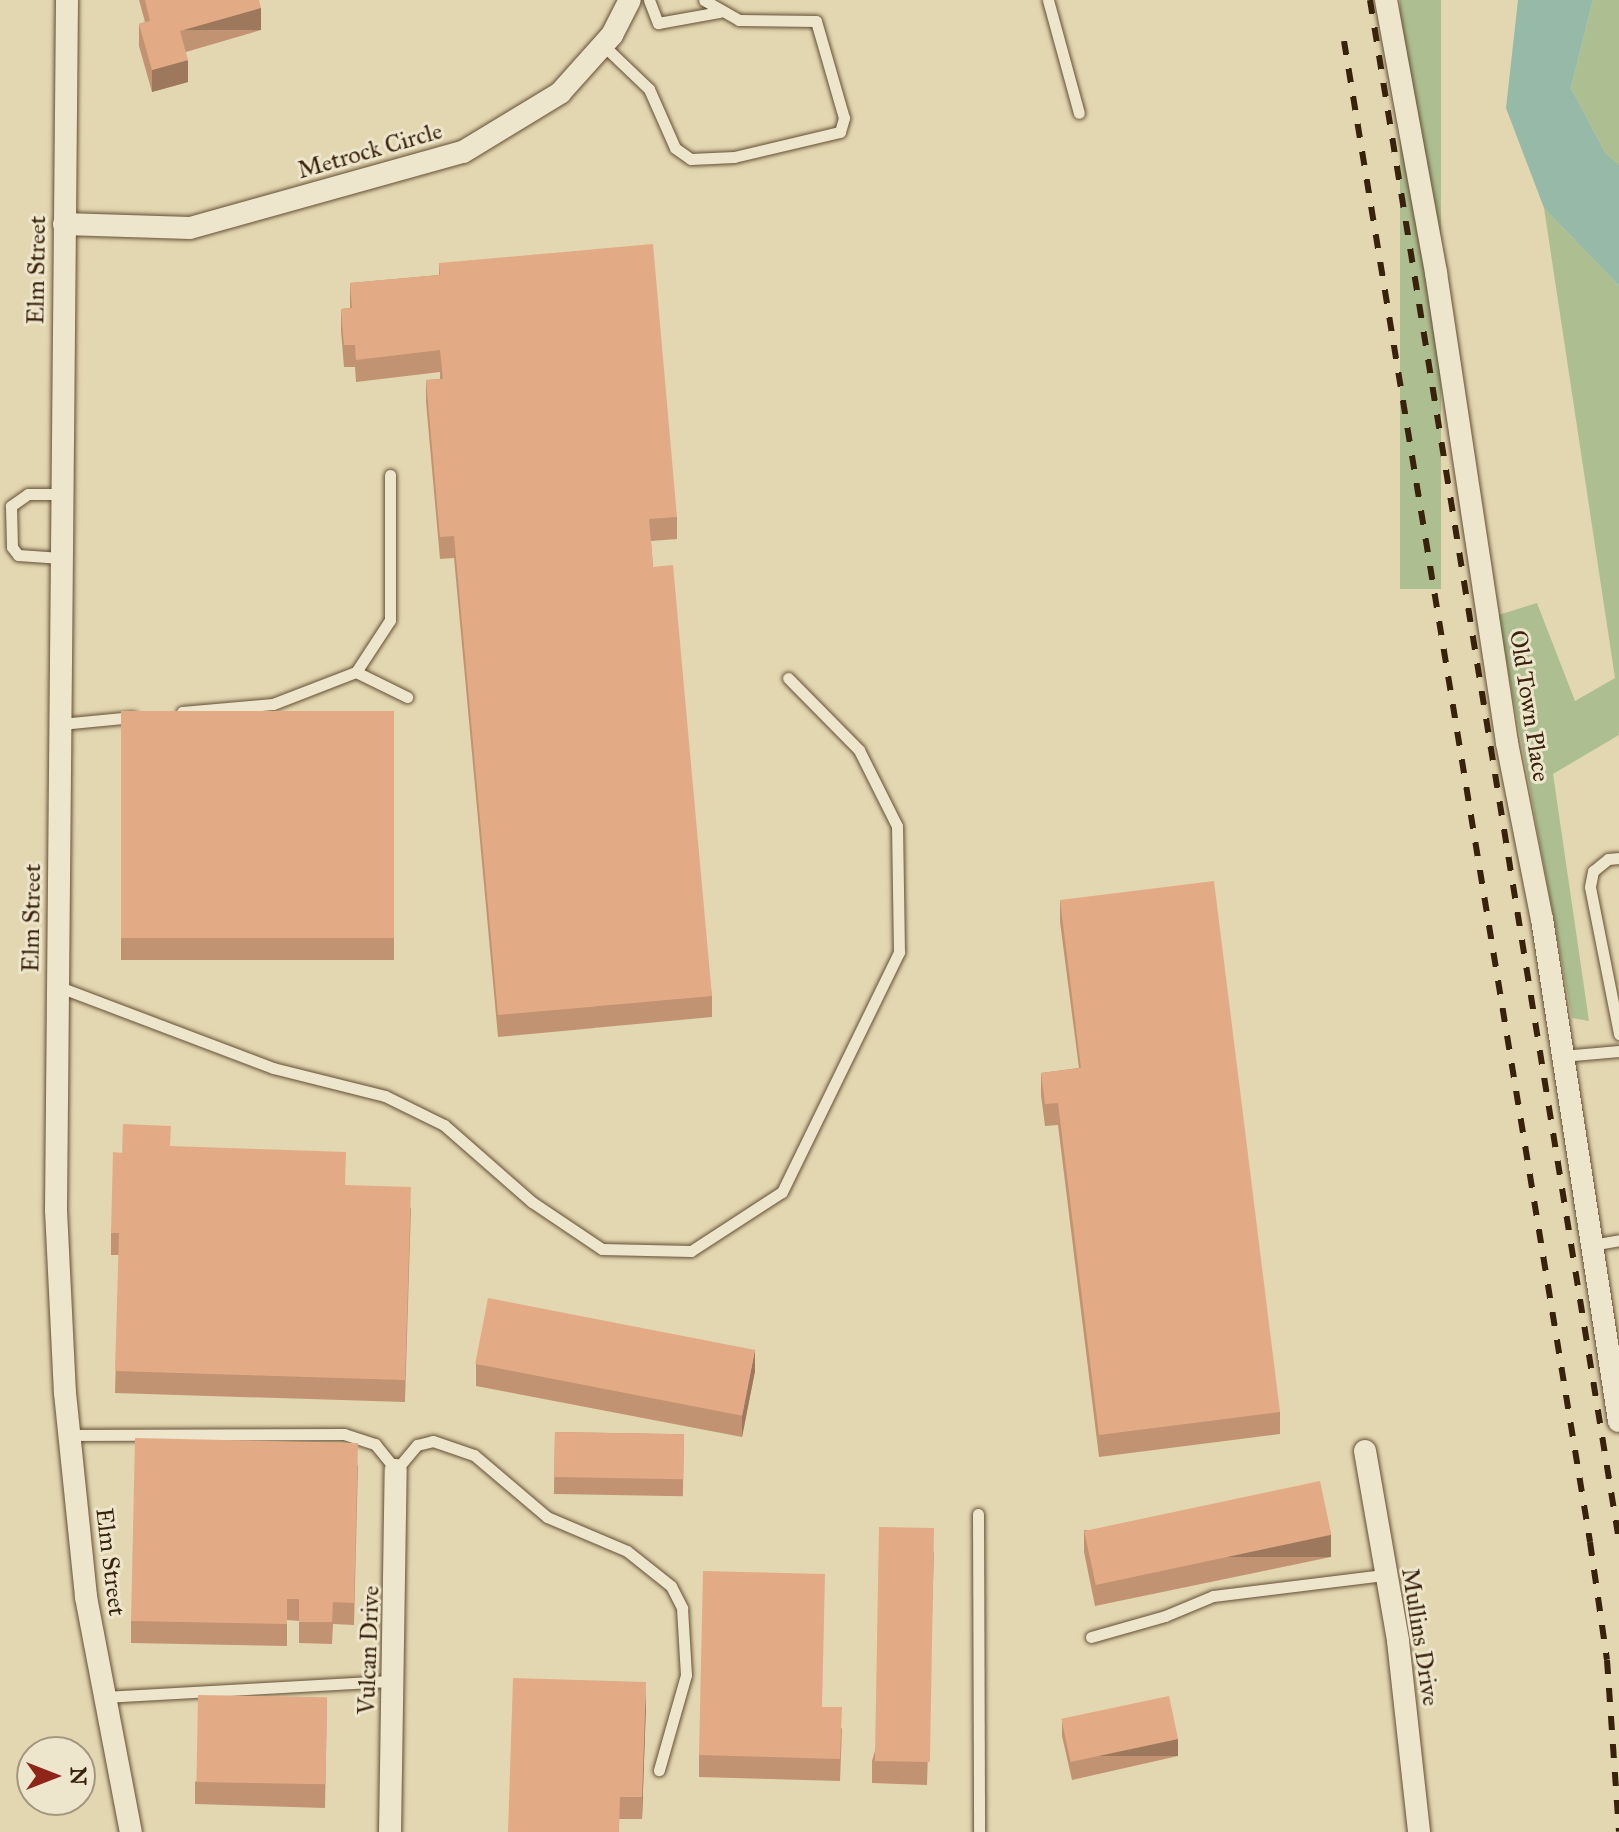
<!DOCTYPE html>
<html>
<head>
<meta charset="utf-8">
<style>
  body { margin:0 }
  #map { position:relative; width:1619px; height:1832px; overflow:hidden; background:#e3d7b1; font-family:"IM FELL Great Primer",serif }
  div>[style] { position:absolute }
  .green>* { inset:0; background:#adbf91; transform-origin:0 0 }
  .water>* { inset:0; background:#96baa7 }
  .roads { filter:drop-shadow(0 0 2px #644f35) drop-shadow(0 0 2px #644f35) }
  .lane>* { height:11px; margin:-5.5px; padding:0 5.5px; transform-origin:5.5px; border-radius:5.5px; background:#ede5cc }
  .street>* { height:22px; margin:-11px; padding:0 11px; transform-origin:11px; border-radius:11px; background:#ede5cc }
  .rail>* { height:6px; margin-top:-3px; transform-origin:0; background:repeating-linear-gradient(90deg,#39220c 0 14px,transparent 0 28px) }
  .wall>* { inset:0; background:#c29372; transform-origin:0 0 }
  .shaded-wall>* { inset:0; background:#9e785d; transform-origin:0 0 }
  .building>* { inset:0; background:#e2ab85; transform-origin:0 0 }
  span { translate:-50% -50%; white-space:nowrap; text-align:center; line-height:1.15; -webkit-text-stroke:6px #ede5cc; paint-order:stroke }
  .street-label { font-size:24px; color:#39220c }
  .north { position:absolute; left:16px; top:1736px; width:80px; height:80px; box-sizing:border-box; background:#ede5cc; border:2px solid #a5977f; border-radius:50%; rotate:90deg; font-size:22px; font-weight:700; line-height:32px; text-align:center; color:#39220c }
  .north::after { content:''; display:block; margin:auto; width:28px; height:36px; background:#8f2418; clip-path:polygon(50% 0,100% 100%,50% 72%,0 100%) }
</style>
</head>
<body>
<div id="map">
  <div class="green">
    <i style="left:1400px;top:0;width:41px;height:589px"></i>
    <i style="clip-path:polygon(1593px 0,1619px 0,1619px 165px,1605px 152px,1571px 88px)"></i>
    <i style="clip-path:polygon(1544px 208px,1619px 286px,1619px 735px,1553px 774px,1589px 1021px,1572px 1018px,1498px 615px,1537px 603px,1575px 701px,1615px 678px)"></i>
  </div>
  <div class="water">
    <i style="clip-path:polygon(1518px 0,1593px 0,1571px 88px,1605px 152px,1619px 165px,1619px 286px,1544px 208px,1506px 108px)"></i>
  </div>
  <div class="roads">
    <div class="lane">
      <i style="left:649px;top:0;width:25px;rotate:69deg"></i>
      <i style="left:658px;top:23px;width:63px;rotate:-10.1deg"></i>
      <i style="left:1048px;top:0;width:117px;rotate:74.7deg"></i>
      <i style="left:603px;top:45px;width:64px;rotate:43.7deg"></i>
      <i style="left:649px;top:89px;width:64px;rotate:66.2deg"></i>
      <i style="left:675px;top:148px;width:19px;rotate:35deg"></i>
      <i style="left:691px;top:159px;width:43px;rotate:-2.7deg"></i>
      <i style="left:734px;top:157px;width:109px;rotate:-13.3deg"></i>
      <i style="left:840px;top:132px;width:15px;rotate:-74deg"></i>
      <i style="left:844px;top:118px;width:101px;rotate:-106.1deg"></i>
      <i style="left:816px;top:21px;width:77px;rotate:-179.3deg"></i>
      <i style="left:739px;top:20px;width:40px;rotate:-150.3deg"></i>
      <i style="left:61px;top:494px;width:33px;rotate:180deg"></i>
      <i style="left:28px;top:494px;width:21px;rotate:145deg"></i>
      <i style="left:11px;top:506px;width:41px;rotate:88.6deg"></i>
      <i style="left:12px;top:547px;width:10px;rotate:53deg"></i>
      <i style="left:18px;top:555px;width:43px;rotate:4deg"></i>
      <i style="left:356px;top:672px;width:57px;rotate:26.1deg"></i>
      <i style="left:182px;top:712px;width:91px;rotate:-5deg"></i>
      <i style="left:273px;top:704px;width:89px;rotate:-21.1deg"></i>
      <i style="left:356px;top:672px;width:62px;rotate:-56.8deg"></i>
      <i style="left:390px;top:620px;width:145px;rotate:-90deg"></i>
      <i style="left:61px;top:724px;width:72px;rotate:-5.6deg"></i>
      <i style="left:1619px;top:858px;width:11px;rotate:175deg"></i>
      <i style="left:1608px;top:859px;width:19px;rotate:141deg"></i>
      <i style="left:1593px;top:871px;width:16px;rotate:101deg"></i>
      <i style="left:1590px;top:887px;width:150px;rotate:78.8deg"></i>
      <i style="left:57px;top:986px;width:231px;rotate:20.8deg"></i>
      <i style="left:273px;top:1068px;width:115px;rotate:14deg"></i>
      <i style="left:385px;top:1096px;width:66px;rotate:26.2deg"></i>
      <i style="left:444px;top:1125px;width:117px;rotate:41.2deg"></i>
      <i style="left:532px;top:1202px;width:84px;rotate:33.9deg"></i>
      <i style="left:602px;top:1249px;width:89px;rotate:1.3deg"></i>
      <i style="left:691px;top:1251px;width:108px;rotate:-33deg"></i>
      <i style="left:782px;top:1192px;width:267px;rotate:-64deg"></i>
      <i style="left:899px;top:952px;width:126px;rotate:-90.9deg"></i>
      <i style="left:897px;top:826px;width:85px;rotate:-116.6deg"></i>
      <i style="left:859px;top:750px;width:101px;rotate:-134.6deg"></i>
      <i style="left:1562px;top:1056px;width:57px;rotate:-5deg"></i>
      <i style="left:1592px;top:1245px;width:27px;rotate:-10deg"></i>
      <i style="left:69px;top:1435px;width:275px;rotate:-0.2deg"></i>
      <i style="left:344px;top:1434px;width:33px;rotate:18deg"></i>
      <i style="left:375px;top:1444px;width:33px;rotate:51deg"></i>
      <i style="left:396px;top:1470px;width:33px;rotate:-50deg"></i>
      <i style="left:417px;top:1445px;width:16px;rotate:-14deg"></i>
      <i style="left:433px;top:1441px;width:43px;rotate:18.9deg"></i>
      <i style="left:474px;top:1455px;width:96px;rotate:40.3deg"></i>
      <i style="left:547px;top:1517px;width:87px;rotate:23deg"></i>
      <i style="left:627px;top:1551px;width:56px;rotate:38.5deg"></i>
      <i style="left:671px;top:1586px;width:25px;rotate:63deg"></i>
      <i style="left:682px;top:1608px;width:67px;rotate:86.6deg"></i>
      <i style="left:686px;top:1675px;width:99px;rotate:105.9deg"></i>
      <i style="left:978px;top:1514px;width:318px;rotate:89.8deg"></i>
      <i style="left:1091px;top:1637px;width:77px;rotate:-15.8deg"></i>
      <i style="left:1165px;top:1616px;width:52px;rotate:-22.6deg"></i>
      <i style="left:1213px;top:1596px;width:172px;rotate:-7deg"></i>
      <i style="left:105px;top:1697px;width:288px;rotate:-3.2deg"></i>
    </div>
    <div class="street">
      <i style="left:67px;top:0;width:1210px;rotate:90.52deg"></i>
      <i style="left:56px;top:1210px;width:183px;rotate:87.2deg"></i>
      <i style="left:65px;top:1393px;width:205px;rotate:84.1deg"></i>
      <i style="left:86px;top:1597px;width:239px;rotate:79.2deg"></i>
      <i style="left:1386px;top:0;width:278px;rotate:79.6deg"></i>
      <i style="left:1436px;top:273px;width:475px;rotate:81.4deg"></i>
      <i style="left:1507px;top:743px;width:179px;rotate:78.8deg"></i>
      <i style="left:1542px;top:919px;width:508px;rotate:81.28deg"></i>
      <i style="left:64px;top:224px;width:126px;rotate:1.8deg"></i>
      <i style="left:190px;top:228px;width:283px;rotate:-15.6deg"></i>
      <i style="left:463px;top:152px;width:114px;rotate:-31.3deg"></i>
      <i style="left:560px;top:93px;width:78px;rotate:-48.1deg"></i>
      <i style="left:612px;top:35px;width:39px;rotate:-63deg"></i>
      <i style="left:1365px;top:1451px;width:193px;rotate:80.1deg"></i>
      <i style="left:1398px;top:1641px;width:192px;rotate:83.7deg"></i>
      <i style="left:390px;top:1832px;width:362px;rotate:-89.1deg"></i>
    </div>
  </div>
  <div class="rail">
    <i style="left:1370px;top:0;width:1561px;rotate:80.82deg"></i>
    <i style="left:1344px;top:41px;width:1521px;rotate:80.69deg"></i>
    <i style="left:1590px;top:1542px;width:119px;rotate:81.8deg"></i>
    <i style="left:1607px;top:1660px;width:172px;rotate:86deg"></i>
  </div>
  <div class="wall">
    <i style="clip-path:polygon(139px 0,259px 0,261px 30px,186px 52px,188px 82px,152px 92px,139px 46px,139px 24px,145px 22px)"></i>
    <i style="clip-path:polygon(439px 263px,677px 517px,677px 539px,651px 541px,653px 567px,712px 996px,712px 1017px,498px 1037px,454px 558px,440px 559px,426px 402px,426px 380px,440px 379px,440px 372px,356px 382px,355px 367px,344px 367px,341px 331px,341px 309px,350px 308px,350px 283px,439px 275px)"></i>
    <i style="left:121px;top:711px;width:273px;height:249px"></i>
    <i style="clip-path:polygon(1060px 900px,1280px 1412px,1280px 1434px,1099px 1457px,1058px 1125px,1045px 1126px,1041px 1095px,1041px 1073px,1079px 1068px,1060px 922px)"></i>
    <i style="clip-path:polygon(171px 1146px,346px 1185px,411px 1208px,405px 1402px,115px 1393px,119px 1255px,111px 1255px,111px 1233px,122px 1153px)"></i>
    <i style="clip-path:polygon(476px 1364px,755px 1371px,742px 1437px,476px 1386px)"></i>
    <i style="left:555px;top:1432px;width:129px;height:62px;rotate:1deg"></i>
    <i style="clip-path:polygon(358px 1465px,354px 1625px,333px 1624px,332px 1644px,299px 1643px,299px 1621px,287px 1620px,287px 1646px,131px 1643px,131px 1621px)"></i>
    <i style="clip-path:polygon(1084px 1530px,1331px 1557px,1095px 1606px,1084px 1552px)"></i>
    <i style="clip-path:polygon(934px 1550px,927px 1785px,872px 1783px,872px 1761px)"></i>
    <i style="clip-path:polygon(327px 1698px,325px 1808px,195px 1804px,195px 1782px)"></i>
    <i style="clip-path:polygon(646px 1704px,642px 1819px,620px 1819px,508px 1832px)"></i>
    <i style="clip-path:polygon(822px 1707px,842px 1729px,840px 1781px,699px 1777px,699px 1755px)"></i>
    <i style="clip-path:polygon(1062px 1720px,1178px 1756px,1072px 1780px,1062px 1736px)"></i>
  </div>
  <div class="shaded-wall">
    <i style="left:261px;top:8px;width:22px;height:84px;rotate:90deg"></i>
    <i style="clip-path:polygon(188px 60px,188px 82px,152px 92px,152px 70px)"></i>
    <i style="clip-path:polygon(755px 1349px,755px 1371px,742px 1437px,742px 1415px)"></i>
    <i style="left:1331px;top:1535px;width:22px;height:241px;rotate:90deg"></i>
    <i style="clip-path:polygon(646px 1682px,646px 1704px,642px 1819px,642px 1797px)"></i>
    <i style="left:1178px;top:1739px;width:17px;height:109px;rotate:90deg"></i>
  </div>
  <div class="building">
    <i style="clip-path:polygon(145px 0,259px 0,261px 8px,180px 31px,188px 60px,152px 70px,139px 24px,150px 21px)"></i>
    <i style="clip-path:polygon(653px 244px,677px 517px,649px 519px,653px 567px,673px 565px,712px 996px,498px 1015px,454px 536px,440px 537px,426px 380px,443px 379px,440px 350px,356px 360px,355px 345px,344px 345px,341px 309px,352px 308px,350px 283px,440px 275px,439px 263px)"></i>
    <i style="left:121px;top:711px;width:273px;height:227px"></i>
    <i style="clip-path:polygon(1214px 881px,1280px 1412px,1099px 1435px,1058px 1103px,1045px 1104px,1041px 1073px,1081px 1068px,1060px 900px)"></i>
    <i style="clip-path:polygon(123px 1124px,171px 1126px,170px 1146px,346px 1152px,345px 1185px,411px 1187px,405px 1380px,115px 1371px,119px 1233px,111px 1233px,113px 1152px,122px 1153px)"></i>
    <i style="left:488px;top:1298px;width:272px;height:67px;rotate:11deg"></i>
    <i style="left:555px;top:1432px;width:129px;height:45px;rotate:1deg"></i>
    <i style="clip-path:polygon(135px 1438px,358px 1443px,354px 1603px,333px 1602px,332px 1622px,299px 1622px,299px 1599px,287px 1599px,287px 1624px,131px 1621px)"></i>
    <i style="left:1320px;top:1481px;width:55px;height:241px;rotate:78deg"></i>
    <i style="left:879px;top:1527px;width:55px;height:234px;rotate:1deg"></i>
    <i style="clip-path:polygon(703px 1571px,825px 1574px,822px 1707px,842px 1707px,840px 1759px,699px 1755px)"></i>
    <i style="clip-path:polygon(513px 1678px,646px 1682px,642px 1797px,620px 1797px,619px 1832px,508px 1832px)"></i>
    <i style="left:198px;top:1695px;width:129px;height:87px;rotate:1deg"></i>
    <i style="left:1169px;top:1696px;width:44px;height:110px;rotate:78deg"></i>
  </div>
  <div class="street-label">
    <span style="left:370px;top:151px;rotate:-16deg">Metrock Circle</span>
    <span style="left:37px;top:270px;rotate:-89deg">Elm Street</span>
    <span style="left:1529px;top:706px;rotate:81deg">Old Town Place</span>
    <span style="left:32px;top:918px;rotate:-89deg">Elm Street</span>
    <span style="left:110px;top:1562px;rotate:83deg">Elm Street</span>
    <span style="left:1420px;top:1637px;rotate:81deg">Mullins Drive</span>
    <span style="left:369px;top:1650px;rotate:-88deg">Vulcan Drive</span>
  </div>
  <div class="north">N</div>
</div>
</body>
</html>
